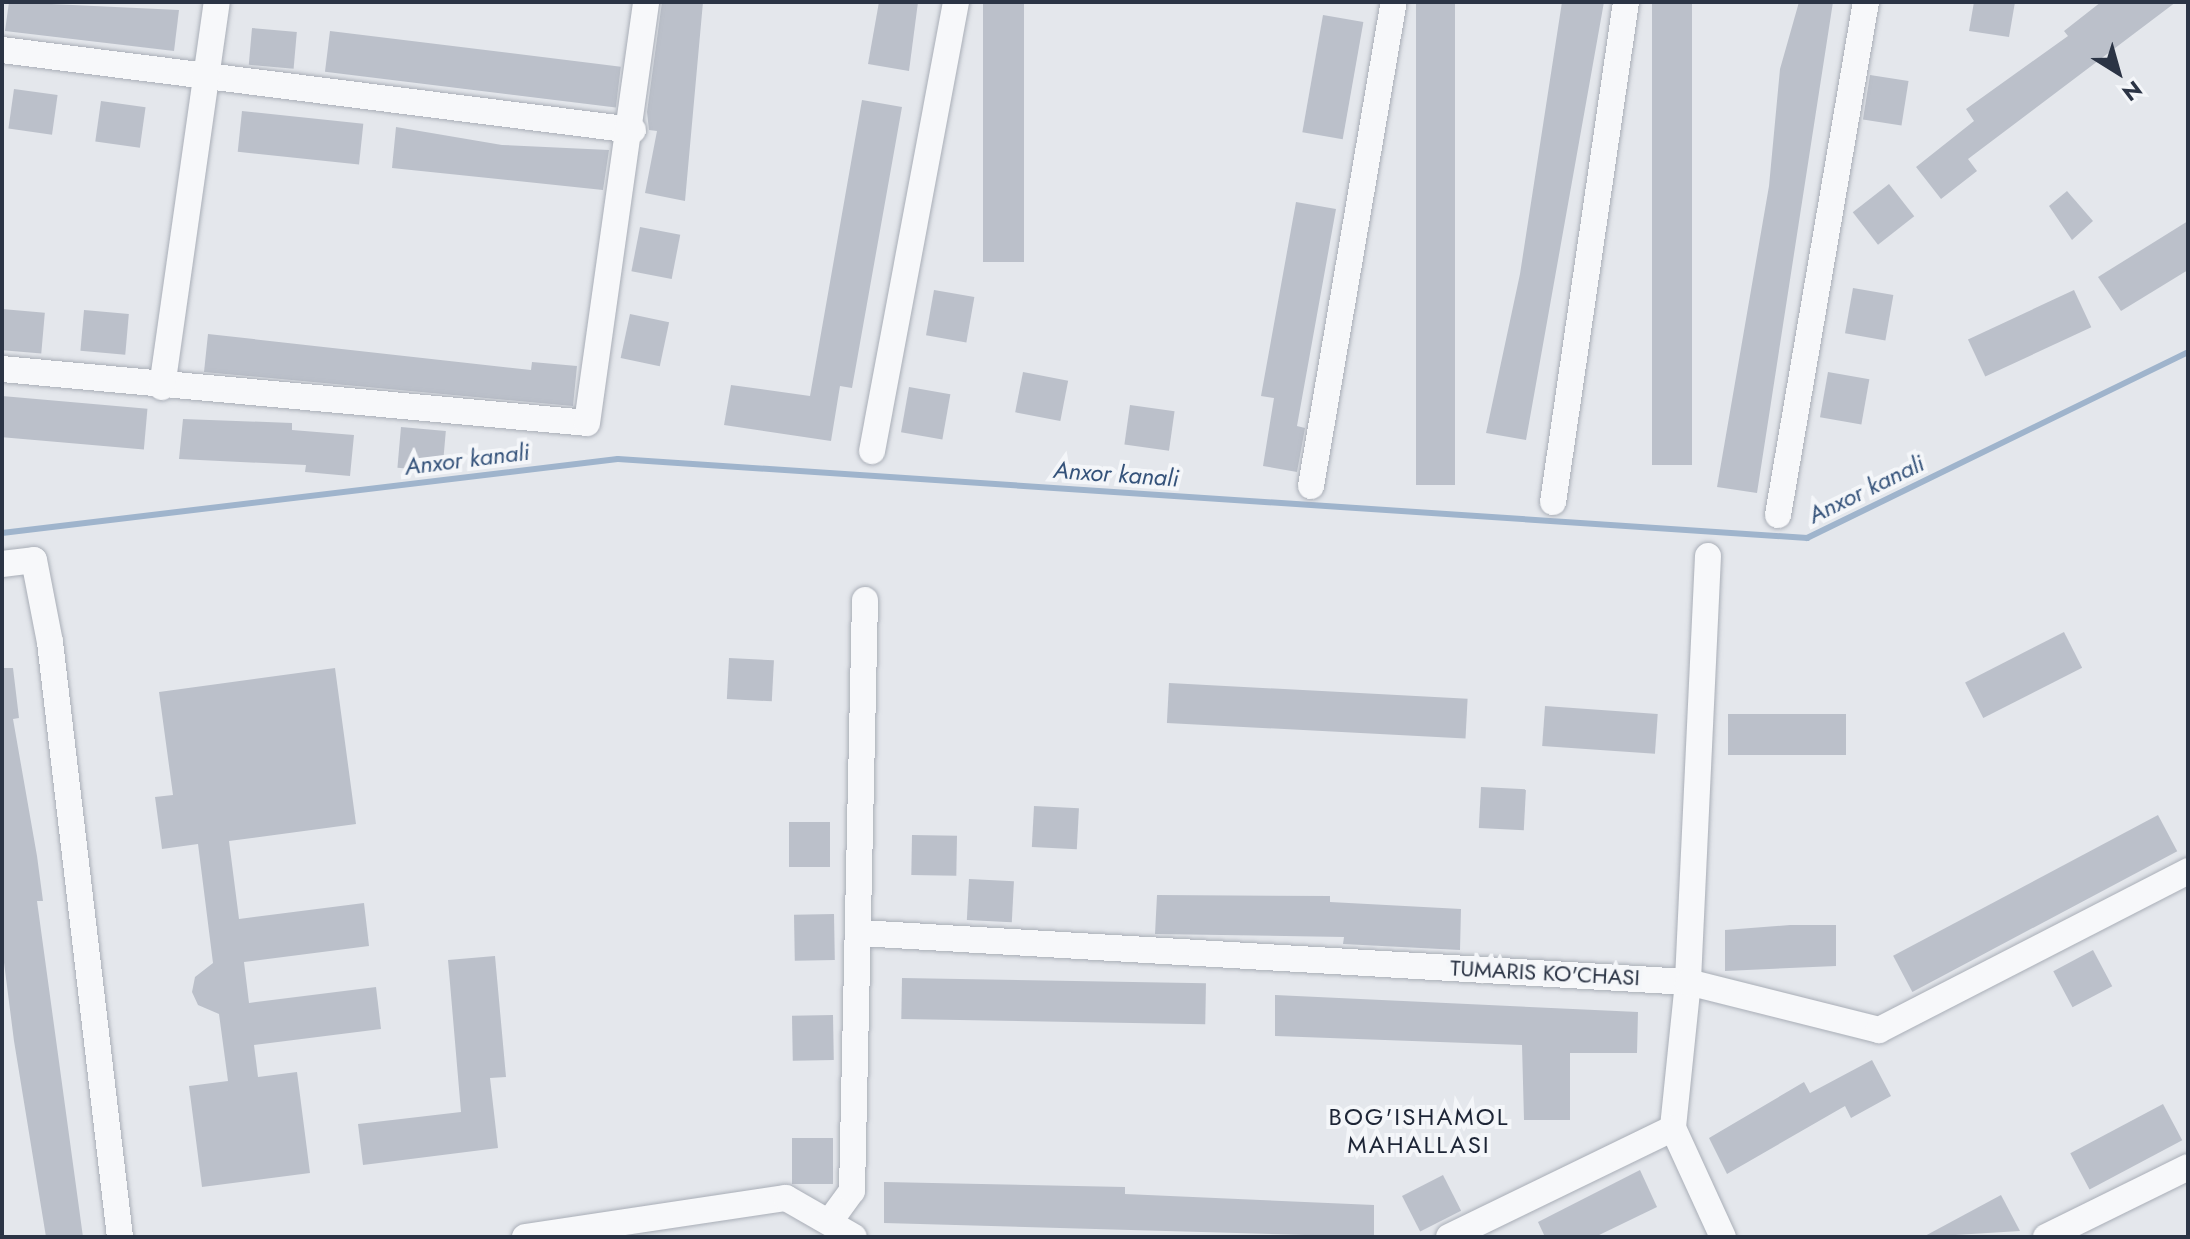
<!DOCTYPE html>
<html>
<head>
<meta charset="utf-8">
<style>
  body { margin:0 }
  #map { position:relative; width:2190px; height:1239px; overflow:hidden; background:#e4e7ec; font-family:Jost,sans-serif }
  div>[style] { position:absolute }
  .stream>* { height:6px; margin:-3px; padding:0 3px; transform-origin:3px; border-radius:3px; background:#9fb4cc }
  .building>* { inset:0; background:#bbc0ca; transform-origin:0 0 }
  .roads { filter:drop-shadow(0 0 2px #a9aeb7) drop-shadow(0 0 2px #a9aeb7) }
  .minor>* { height:26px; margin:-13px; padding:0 13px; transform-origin:13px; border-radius:13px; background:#f7f8fa }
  span { translate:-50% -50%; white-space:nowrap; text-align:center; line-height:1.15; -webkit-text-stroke:8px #f4f6f9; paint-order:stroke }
  .street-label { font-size:22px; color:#2b3445 }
  .water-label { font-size:24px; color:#34527a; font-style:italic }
  .neighbourhood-label { font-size:24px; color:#1d2536; letter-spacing:2px }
  .frame { position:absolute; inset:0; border:4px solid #2b3445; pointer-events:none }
  .north { position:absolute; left:2078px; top:32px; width:80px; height:80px; -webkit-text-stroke:6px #f4f6f9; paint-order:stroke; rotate:143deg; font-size:22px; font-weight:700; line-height:32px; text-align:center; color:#2b3445 }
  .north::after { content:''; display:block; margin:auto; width:28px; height:36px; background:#2b3445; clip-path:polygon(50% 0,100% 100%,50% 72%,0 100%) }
</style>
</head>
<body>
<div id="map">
  <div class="stream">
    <i style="left:2px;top:533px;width:620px;rotate:-6.85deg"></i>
    <i style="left:618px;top:459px;width:1192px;rotate:3.8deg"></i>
    <i style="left:1807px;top:538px;width:424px;rotate:-26deg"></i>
  </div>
  <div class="building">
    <i style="clip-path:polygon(9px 2px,179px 10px,174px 51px,5px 31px)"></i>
    <i style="clip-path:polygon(662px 2px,703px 2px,685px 201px,645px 193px,657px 131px,649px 130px,647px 112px)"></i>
    <i style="clip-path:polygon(879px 2px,918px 2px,909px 71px,868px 64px)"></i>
    <i style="left:983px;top:2px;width:41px;height:260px"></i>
    <i style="left:1416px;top:2px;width:39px;height:483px"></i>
    <i style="clip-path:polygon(1562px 2px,1604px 2px,1526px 440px,1486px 433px,1520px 274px)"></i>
    <i style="left:1652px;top:2px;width:40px;height:463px"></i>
    <i style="clip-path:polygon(1799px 2px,1833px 2px,1757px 493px,1717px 487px,1769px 186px,1780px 69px)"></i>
    <i style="clip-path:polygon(1974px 2px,2015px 2px,2009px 37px,1969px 31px)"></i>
    <i style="clip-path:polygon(2101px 2px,2176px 2px,1968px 159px,1977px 171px,1941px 199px,1916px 167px,1974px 121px,1966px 109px,2068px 36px,2064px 31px)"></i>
    <i style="left:1323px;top:15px;width:41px;height:119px;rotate:10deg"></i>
    <i style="left:252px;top:28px;width:45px;height:37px;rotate:5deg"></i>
    <i style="left:330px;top:31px;width:293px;height:41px;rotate:7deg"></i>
    <i style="left:1870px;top:75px;width:39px;height:45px;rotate:9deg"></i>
    <i style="left:14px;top:89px;width:44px;height:40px;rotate:8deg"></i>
    <i style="clip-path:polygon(862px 100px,902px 107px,852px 388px,840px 386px,831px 441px,724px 425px,731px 385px,810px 396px)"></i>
    <i style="left:101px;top:101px;width:45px;height:41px;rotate:8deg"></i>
    <i style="left:242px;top:111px;width:122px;height:41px;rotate:6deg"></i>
    <i style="clip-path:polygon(396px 127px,502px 145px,609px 150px,603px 190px,392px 168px)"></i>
    <i style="left:1889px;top:184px;width:41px;height:46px;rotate:52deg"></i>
    <i style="clip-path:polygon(2067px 191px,2093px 221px,2072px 240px,2049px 206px)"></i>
    <i style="clip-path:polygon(1296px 202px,1336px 209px,1297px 426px,1305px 428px,1297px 472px,1263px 466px,1274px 398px,1261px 396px)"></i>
    <i style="clip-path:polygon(2188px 221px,2188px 270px,2121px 311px,2098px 277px)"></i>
    <i style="left:640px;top:227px;width:41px;height:45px;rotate:11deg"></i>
    <i style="left:1853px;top:288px;width:41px;height:46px;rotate:10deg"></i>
    <i style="left:934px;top:290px;width:41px;height:46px;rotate:10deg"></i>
    <i style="left:2074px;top:290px;width:41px;height:117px;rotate:65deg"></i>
    <i style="left:2px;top:309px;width:43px;height:41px;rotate:5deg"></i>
    <i style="left:84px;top:310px;width:45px;height:41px;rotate:5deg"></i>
    <i style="left:630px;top:314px;width:40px;height:45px;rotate:12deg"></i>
    <i style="clip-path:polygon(208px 334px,531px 370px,532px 362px,577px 366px,573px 406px,204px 372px)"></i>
    <i style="left:1023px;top:372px;width:46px;height:41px;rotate:11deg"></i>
    <i style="left:1828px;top:372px;width:42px;height:46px;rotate:10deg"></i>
    <i style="left:909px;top:387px;width:42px;height:46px;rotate:10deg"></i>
    <i style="left:2px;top:396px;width:146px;height:41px;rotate:5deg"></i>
    <i style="left:1130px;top:405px;width:45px;height:40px;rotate:8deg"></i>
    <i style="clip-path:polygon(183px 419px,292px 423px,292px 430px,354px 435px,350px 476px,305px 472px,306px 465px,179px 459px)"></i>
    <i style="left:401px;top:427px;width:45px;height:41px;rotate:5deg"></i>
    <i style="left:2064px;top:632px;width:40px;height:111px;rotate:63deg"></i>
    <i style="left:729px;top:658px;width:45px;height:41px;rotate:3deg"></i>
    <i style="clip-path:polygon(2px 668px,13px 668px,19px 718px,13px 719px,37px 856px,43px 901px,37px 901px,83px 1237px,46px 1237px,14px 1041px,2px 947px)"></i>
    <i style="clip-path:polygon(335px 668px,356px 824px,229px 841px,239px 919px,364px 903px,369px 946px,244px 962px,249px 1003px,376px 987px,381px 1029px,254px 1045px,258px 1077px,297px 1072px,310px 1173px,202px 1187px,189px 1086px,228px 1081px,219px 1014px,198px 1005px,192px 992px,195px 977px,213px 963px,198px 844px,162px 849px,155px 797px,173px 795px,159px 692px)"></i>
    <i style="left:1169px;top:683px;width:299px;height:40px;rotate:3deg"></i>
    <i style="left:1545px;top:706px;width:113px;height:40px;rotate:4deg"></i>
    <i style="left:1728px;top:714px;width:118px;height:41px"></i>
    <i style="left:1481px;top:787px;width:45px;height:41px;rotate:3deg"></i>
    <i style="left:1034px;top:806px;width:45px;height:41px;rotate:3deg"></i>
    <i style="left:2158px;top:815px;width:41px;height:300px;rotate:62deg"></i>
    <i style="left:830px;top:822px;width:45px;height:41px;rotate:90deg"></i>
    <i style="left:912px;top:835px;width:45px;height:40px;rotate:1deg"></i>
    <i style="left:969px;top:879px;width:45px;height:41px;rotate:3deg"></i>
    <i style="clip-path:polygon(1157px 895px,1330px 896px,1330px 902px,1461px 909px,1460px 950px,1343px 944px,1344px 937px,1155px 934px)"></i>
    <i style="left:834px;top:914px;width:46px;height:40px;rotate:89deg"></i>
    <i style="clip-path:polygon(1790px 925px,1836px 925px,1836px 966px,1725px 971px,1725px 930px)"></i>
    <i style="left:2093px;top:950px;width:41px;height:45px;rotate:62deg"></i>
    <i style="clip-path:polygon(495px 956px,506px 1077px,490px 1078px,498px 1148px,363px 1165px,358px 1124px,461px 1112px,448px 960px)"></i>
    <i style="left:902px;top:978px;width:304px;height:41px;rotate:1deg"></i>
    <i style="clip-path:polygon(1275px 995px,1638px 1012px,1637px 1053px,1570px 1053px,1570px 1120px,1524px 1120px,1522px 1045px,1275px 1036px)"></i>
    <i style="left:833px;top:1015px;width:45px;height:41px;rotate:89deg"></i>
    <i style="clip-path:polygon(1872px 1060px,1891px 1096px,1851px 1118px,1845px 1106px,1727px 1174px,1709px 1138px,1804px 1082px,1810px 1093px)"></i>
    <i style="left:2163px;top:1104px;width:41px;height:105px;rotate:62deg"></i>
    <i style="left:833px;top:1138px;width:46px;height:41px;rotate:90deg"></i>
    <i style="clip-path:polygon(1640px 1170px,1657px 1207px,1595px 1237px,1545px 1237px,1538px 1222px)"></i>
    <i style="left:1443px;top:1175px;width:40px;height:46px;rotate:63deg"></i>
    <i style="clip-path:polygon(884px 1182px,1125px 1187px,1125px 1194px,1374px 1205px,1374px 1237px,884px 1223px)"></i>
    <i style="clip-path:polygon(2001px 1195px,2020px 1231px,1923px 1237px)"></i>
  </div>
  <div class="roads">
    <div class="minor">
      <i style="left:2px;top:50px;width:636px;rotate:7.23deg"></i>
      <i style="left:2px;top:369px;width:587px;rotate:5.27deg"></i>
      <i style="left:587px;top:423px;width:425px;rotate:-82deg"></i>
      <i style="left:162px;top:387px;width:389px;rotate:-81.9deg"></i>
      <i style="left:872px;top:451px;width:457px;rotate:-79.4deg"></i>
      <i style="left:1311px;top:486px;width:491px;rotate:-80.3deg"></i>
      <i style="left:1553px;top:502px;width:505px;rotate:-81.69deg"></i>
      <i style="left:1778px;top:515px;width:520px;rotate:-80.27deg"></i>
      <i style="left:1708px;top:556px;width:426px;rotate:92.7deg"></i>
      <i style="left:1688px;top:982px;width:147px;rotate:95.9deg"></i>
      <i style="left:1673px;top:1128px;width:120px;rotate:65.4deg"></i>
      <i style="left:2px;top:564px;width:32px;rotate:-7deg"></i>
      <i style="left:34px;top:560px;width:84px;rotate:79deg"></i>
      <i style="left:50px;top:642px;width:599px;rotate:83.29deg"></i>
      <i style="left:860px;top:933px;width:829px;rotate:3.39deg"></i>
      <i style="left:1688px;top:982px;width:197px;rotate:14.1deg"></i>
      <i style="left:1879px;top:1030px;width:348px;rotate:-27.2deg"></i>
      <i style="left:830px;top:1221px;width:37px;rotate:-54deg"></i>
      <i style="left:852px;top:1191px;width:591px;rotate:-88.74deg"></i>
      <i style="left:525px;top:1237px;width:264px;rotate:-8.5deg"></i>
      <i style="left:786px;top:1198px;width:78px;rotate:29.8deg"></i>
      <i style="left:1449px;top:1237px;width:249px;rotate:-25.9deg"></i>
      <i style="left:2046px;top:1237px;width:158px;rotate:-26.2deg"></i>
    </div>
  </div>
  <div class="street-label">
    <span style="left:1545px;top:973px;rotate:3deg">TUMARIS KO'CHASI</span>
  </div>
  <div class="water-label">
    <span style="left:467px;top:459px;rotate:-7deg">Anxor kanali</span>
    <span style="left:1116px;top:474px;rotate:4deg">Anxor kanali</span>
    <span style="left:1866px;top:489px;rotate:-26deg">Anxor kanali</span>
  </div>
  <div class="neighbourhood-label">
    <span style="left:1419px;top:1131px">BOG'ISHAMOL<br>MAHALLASI</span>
  </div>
  <div class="frame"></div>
  <div class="north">N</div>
</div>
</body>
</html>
